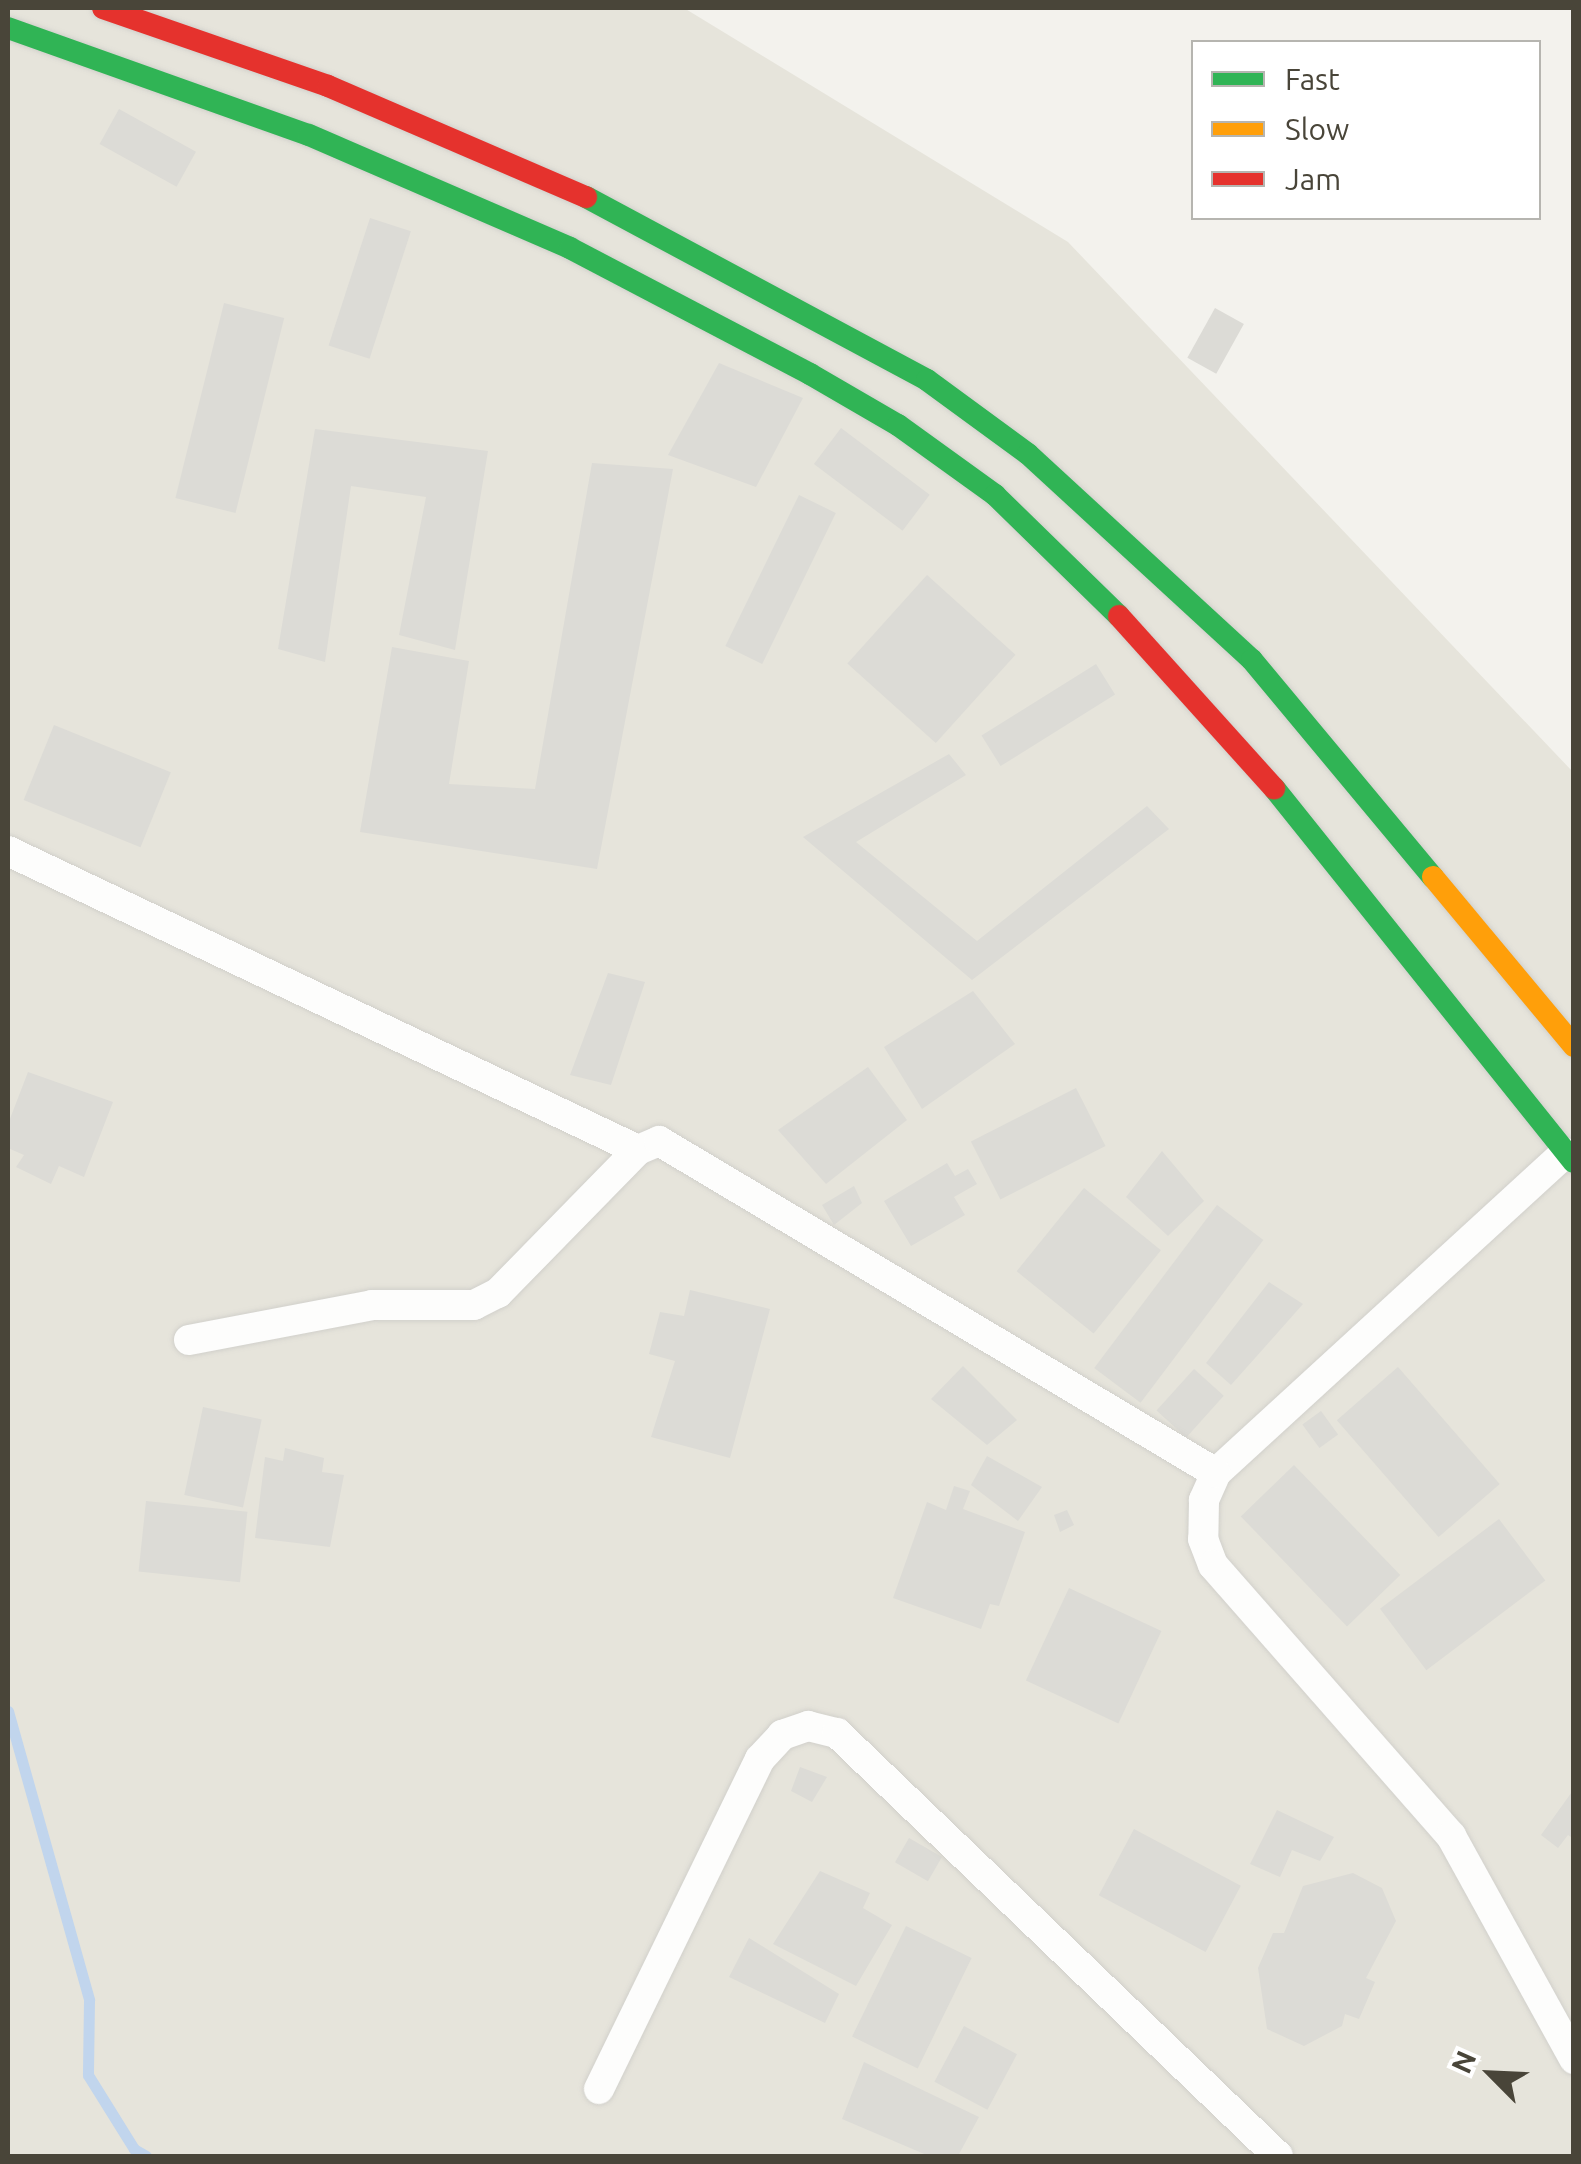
<!DOCTYPE html>
<html>
<head>
<meta charset="utf-8">
<style>
  body { margin:0 }
  #map { position:relative; width:1581px; height:2164px; overflow:hidden; background:#f3f2ed; font-family:Ubuntu,sans-serif }
  div>[style] { position:absolute }
  .residential>* { inset:0; background:#e6e4db }
  .stream>* { height:11px; margin:-5.5px; padding:0 5.5px; transform-origin:5.5px; border-radius:5.5px; background:#c1d5ed }
  .building>* { inset:0; background:#dcdbd6; transform-origin:0 0 }
  .roads { filter:drop-shadow(0 0 2px #d1d0cb) drop-shadow(0 0 2px #d1d0cb) }
  .street>* { height:30px; margin:-15px; padding:0 15px; transform-origin:15px; border-radius:15px; background:#fdfdfc }
  .fast>* { height:22px; margin:-11px; padding:0 11px; transform-origin:11px; border-radius:11px; background:#30b455 }
  .slow>* { height:22px; margin:-11px; padding:0 11px; transform-origin:11px; border-radius:11px; background:#ff9f0a }
  .jam>* { height:22px; margin:-11px; padding:0 11px; transform-origin:11px; border-radius:11px; background:#e5322d }
  span { translate:-50% -50%; white-space:nowrap; text-align:center; line-height:1.15; -webkit-text-stroke:8px #fff; paint-order:stroke }
  .frame { position:absolute; inset:0; border:10px solid #494539; pointer-events:none }
  .legend { position:absolute; left:1191px; top:40px; width:350px; height:180px; box-sizing:border-box; background:#fff; border:2px solid #b6b5b0; margin:0; padding:12px 18px; list-style:none; font-size:30px; color:#494539 }
  .legend li { display:flex; align-items:center; gap:20px; height:50px }
  .legend b { width:50px; border:2px solid #b6b5b0 }
  .north { position:absolute; left:1441px; top:2024px; width:100px; height:100px; -webkit-text-stroke:8px #fff; paint-order:stroke; rotate:294deg; font-size:28px; font-weight:700; line-height:40px; text-align:center; color:#494539 }
  .north::after { content:''; display:block; margin:auto; width:35px; height:45px; background:#494539; clip-path:polygon(50% 0,100% 100%,50% 72%,0 100%) }
</style>
</head>
<body>
<div id="map">
  <div class="residential">
    <i style="clip-path:polygon(8px 8px,684px 8px,1068px 242px,1573px 772px,1573px 2156px,8px 2156px)"></i>
  </div>
  <div class="stream">
    <i style="left:8px;top:1711px;width:300px;rotate:74.3deg"></i>
    <i style="left:89px;top:2000px;width:75px;rotate:90.8deg"></i>
    <i style="left:88px;top:2075px;width:87px;rotate:58.1deg"></i>
    <i style="left:134px;top:2149px;width:14px;rotate:30deg"></i>
  </div>
  <div class="building">
    <i style="left:119px;top:109px;width:88px;height:40px;rotate:29deg"></i>
    <i style="left:370px;top:218px;width:43px;height:134px;rotate:18deg"></i>
    <i style="left:224px;top:303px;width:62px;height:201px;rotate:14deg"></i>
    <i style="left:1215px;top:308px;width:33px;height:57px;rotate:29deg"></i>
    <i style="clip-path:polygon(719px 363px,803px 398px,756px 487px,668px 455px)"></i>
    <i style="left:841px;top:428px;width:111px;height:45px;rotate:37deg"></i>
    <i style="clip-path:polygon(315px 429px,488px 451px,455px 650px,399px 635px,426px 497px,351px 486px,325px 662px,278px 649px)"></i>
    <i style="clip-path:polygon(592px 463px,673px 469px,597px 869px,360px 832px,392px 647px,469px 661px,449px 784px,535px 789px)"></i>
    <i style="left:799px;top:495px;width:41px;height:168px;rotate:26deg"></i>
    <i style="left:927px;top:575px;width:119px;height:119px;rotate:42deg"></i>
    <i style="left:1096px;top:664px;width:36px;height:135px;rotate:58deg"></i>
    <i style="left:54px;top:725px;width:126px;height:81px;rotate:22deg"></i>
    <i style="clip-path:polygon(949px 754px,966px 775px,856px 842px,977px 941px,1147px 806px,1169px 829px,972px 980px,803px 837px)"></i>
    <i style="clip-path:polygon(608px 973px,645px 982px,611px 1085px,570px 1075px)"></i>
    <i style="clip-path:polygon(973px 991px,1015px 1044px,922px 1109px,884px 1047px)"></i>
    <i style="clip-path:polygon(868px 1067px,907px 1120px,826px 1184px,778px 1130px)"></i>
    <i style="clip-path:polygon(28px 1072px,113px 1102px,84px 1177px,59px 1166px,51px 1184px,16px 1167px,24px 1155px,8px 1148px,8px 1124px)"></i>
    <i style="left:1076px;top:1088px;width:65px;height:118px;rotate:63deg"></i>
    <i style="clip-path:polygon(1162px 1151px,1204px 1201px,1168px 1236px,1126px 1197px)"></i>
    <i style="clip-path:polygon(947px 1163px,955px 1176px,968px 1169px,977px 1184px,954px 1197px,965px 1215px,911px 1246px,884px 1201px)"></i>
    <i style="clip-path:polygon(854px 1186px,862px 1203px,834px 1225px,822px 1205px)"></i>
    <i style="left:1084px;top:1188px;width:99px;height:107px;rotate:39deg"></i>
    <i style="left:1217px;top:1205px;width:58px;height:204px;rotate:37deg"></i>
    <i style="clip-path:polygon(1269px 1282px,1303px 1304px,1231px 1385px,1206px 1363px)"></i>
    <i style="clip-path:polygon(690px 1290px,770px 1309px,730px 1458px,651px 1437px,675px 1361px,649px 1354px,660px 1312px,684px 1316px)"></i>
    <i style="clip-path:polygon(963px 1366px,1017px 1420px,987px 1445px,931px 1399px)"></i>
    <i style="left:1398px;top:1367px;width:155px;height:81px;rotate:49deg"></i>
    <i style="left:1194px;top:1369px;width:40px;height:56px;rotate:42deg"></i>
    <i style="left:203px;top:1407px;width:60px;height:90px;rotate:12deg"></i>
    <i style="left:1321px;top:1411px;width:29px;height:23px;rotate:54deg"></i>
    <i style="clip-path:polygon(285px 1448px,324px 1458px,322px 1472px,344px 1475px,330px 1547px,255px 1538px,265px 1457px,283px 1461px)"></i>
    <i style="clip-path:polygon(987px 1456px,1042px 1487px,1018px 1521px,971px 1485px)"></i>
    <i style="left:1294px;top:1465px;width:153px;height:74px;rotate:46deg"></i>
    <i style="clip-path:polygon(954px 1486px,970px 1491px,963px 1509px,1025px 1532px,999px 1606px,990px 1604px,981px 1629px,893px 1598px,927px 1502px,946px 1510px)"></i>
    <i style="left:146px;top:1501px;width:102px;height:71px;rotate:6deg"></i>
    <i style="clip-path:polygon(1067px 1510px,1074px 1525px,1060px 1532px,1054px 1515px)"></i>
    <i style="left:1499px;top:1519px;width:77px;height:149px;rotate:53deg"></i>
    <i style="left:1069px;top:1588px;width:102px;height:102px;rotate:25deg"></i>
    <i style="clip-path:polygon(800px 1767px,827px 1777px,812px 1802px,791px 1791px)"></i>
    <i style="clip-path:polygon(1574px 1789px,1574px 1839px,1568px 1835px,1558px 1848px,1541px 1835px)"></i>
    <i style="clip-path:polygon(1277px 1810px,1334px 1837px,1320px 1861px,1292px 1850px,1280px 1877px,1250px 1864px)"></i>
    <i style="left:1134px;top:1829px;width:121px;height:75px;rotate:28deg"></i>
    <i style="left:909px;top:1838px;width:38px;height:28px;rotate:30deg"></i>
    <i style="clip-path:polygon(820px 1871px,870px 1893px,863px 1908px,892px 1925px,856px 1986px,773px 1944px)"></i>
    <i style="clip-path:polygon(1353px 1873px,1382px 1888px,1396px 1921px,1366px 1978px,1375px 1982px,1359px 2019px,1345px 2014px,1342px 2026px,1304px 2046px,1267px 2029px,1258px 1968px,1273px 1933px,1284px 1933px,1303px 1886px)"></i>
    <i style="left:906px;top:1926px;width:73px;height:123px;rotate:26deg"></i>
    <i style="clip-path:polygon(749px 1938px,839px 1994px,825px 2023px,729px 1977px)"></i>
    <i style="left:964px;top:2026px;width:60px;height:63px;rotate:28deg"></i>
    <i style="clip-path:polygon(864px 2062px,979px 2117px,958px 2156px,929px 2156px,842px 2119px)"></i>
  </div>
  <div class="roads">
    <div class="street">
      <i style="left:8px;top:851px;width:697px;rotate:25.39deg"></i>
      <i style="left:1565px;top:1153px;width:473px;rotate:137.5deg"></i>
      <i style="left:1216px;top:1473px;width:30px;rotate:114deg"></i>
      <i style="left:1204px;top:1500px;width:39px;rotate:91deg"></i>
      <i style="left:1203px;top:1539px;width:28px;rotate:69deg"></i>
      <i style="left:1213px;top:1565px;width:361px;rotate:48.7deg"></i>
      <i style="left:1451px;top:1836px;width:255px;rotate:61.1deg"></i>
      <i style="left:189px;top:1340px;width:186px;rotate:-10.8deg"></i>
      <i style="left:372px;top:1305px;width:102px"></i>
      <i style="left:474px;top:1305px;width:27px;rotate:-27deg"></i>
      <i style="left:498px;top:1293px;width:200px;rotate:-45.6deg"></i>
      <i style="left:638px;top:1150px;width:23px;rotate:-23deg"></i>
      <i style="left:659px;top:1141px;width:648px;rotate:30.8deg"></i>
      <i style="left:599px;top:2089px;width:367px;rotate:-64deg"></i>
      <i style="left:760px;top:1759px;width:33px;rotate:-47deg"></i>
      <i style="left:782px;top:1735px;width:28px;rotate:-19deg"></i>
      <i style="left:808px;top:1726px;width:30px;rotate:14deg"></i>
      <i style="left:837px;top:1733px;width:611px;rotate:43.81deg"></i>
    </div>
    <div class="fast">
      <i style="left:8px;top:28px;width:319px;rotate:19.6deg"></i>
      <i style="left:309px;top:135px;width:284px;rotate:23.4deg"></i>
      <i style="left:570px;top:248px;width:271px;rotate:27.7deg"></i>
      <i style="left:810px;top:374px;width:102px;rotate:30.1deg"></i>
      <i style="left:898px;top:425px;width:120px;rotate:35.8deg"></i>
      <i style="left:995px;top:495px;width:173px;rotate:44.3deg"></i>
      <i style="left:586px;top:197px;width:387px;rotate:28.2deg"></i>
      <i style="left:927px;top:380px;width:125px;rotate:36.2deg"></i>
      <i style="left:1028px;top:454px;width:304px;rotate:42.6deg"></i>
      <i style="left:1252px;top:660px;width:283px;rotate:50.2deg"></i>
      <i style="left:1274px;top:788px;width:479px;rotate:51.3deg"></i>
    </div>
    <div class="slow">
      <i style="left:1433px;top:877px;width:220px;rotate:50.2deg"></i>
    </div>
    <div class="jam">
      <i style="left:103px;top:8px;width:238px;rotate:19.1deg"></i>
      <i style="left:328px;top:86px;width:281px;rotate:23.3deg"></i>
      <i style="left:1119px;top:616px;width:232px;rotate:48deg"></i>
    </div>
  </div>
  <div class="frame"></div>
  <ul class="legend">
  <li><b style="height:12px;background:#30b455"></b>Fast</li>
  <li><b style="height:12px;background:#ff9f0a"></b>Slow</li>
  <li><b style="height:12px;background:#e5322d"></b>Jam</li>
  </ul>
  <div class="north">N</div>
</div>
</body>
</html>
